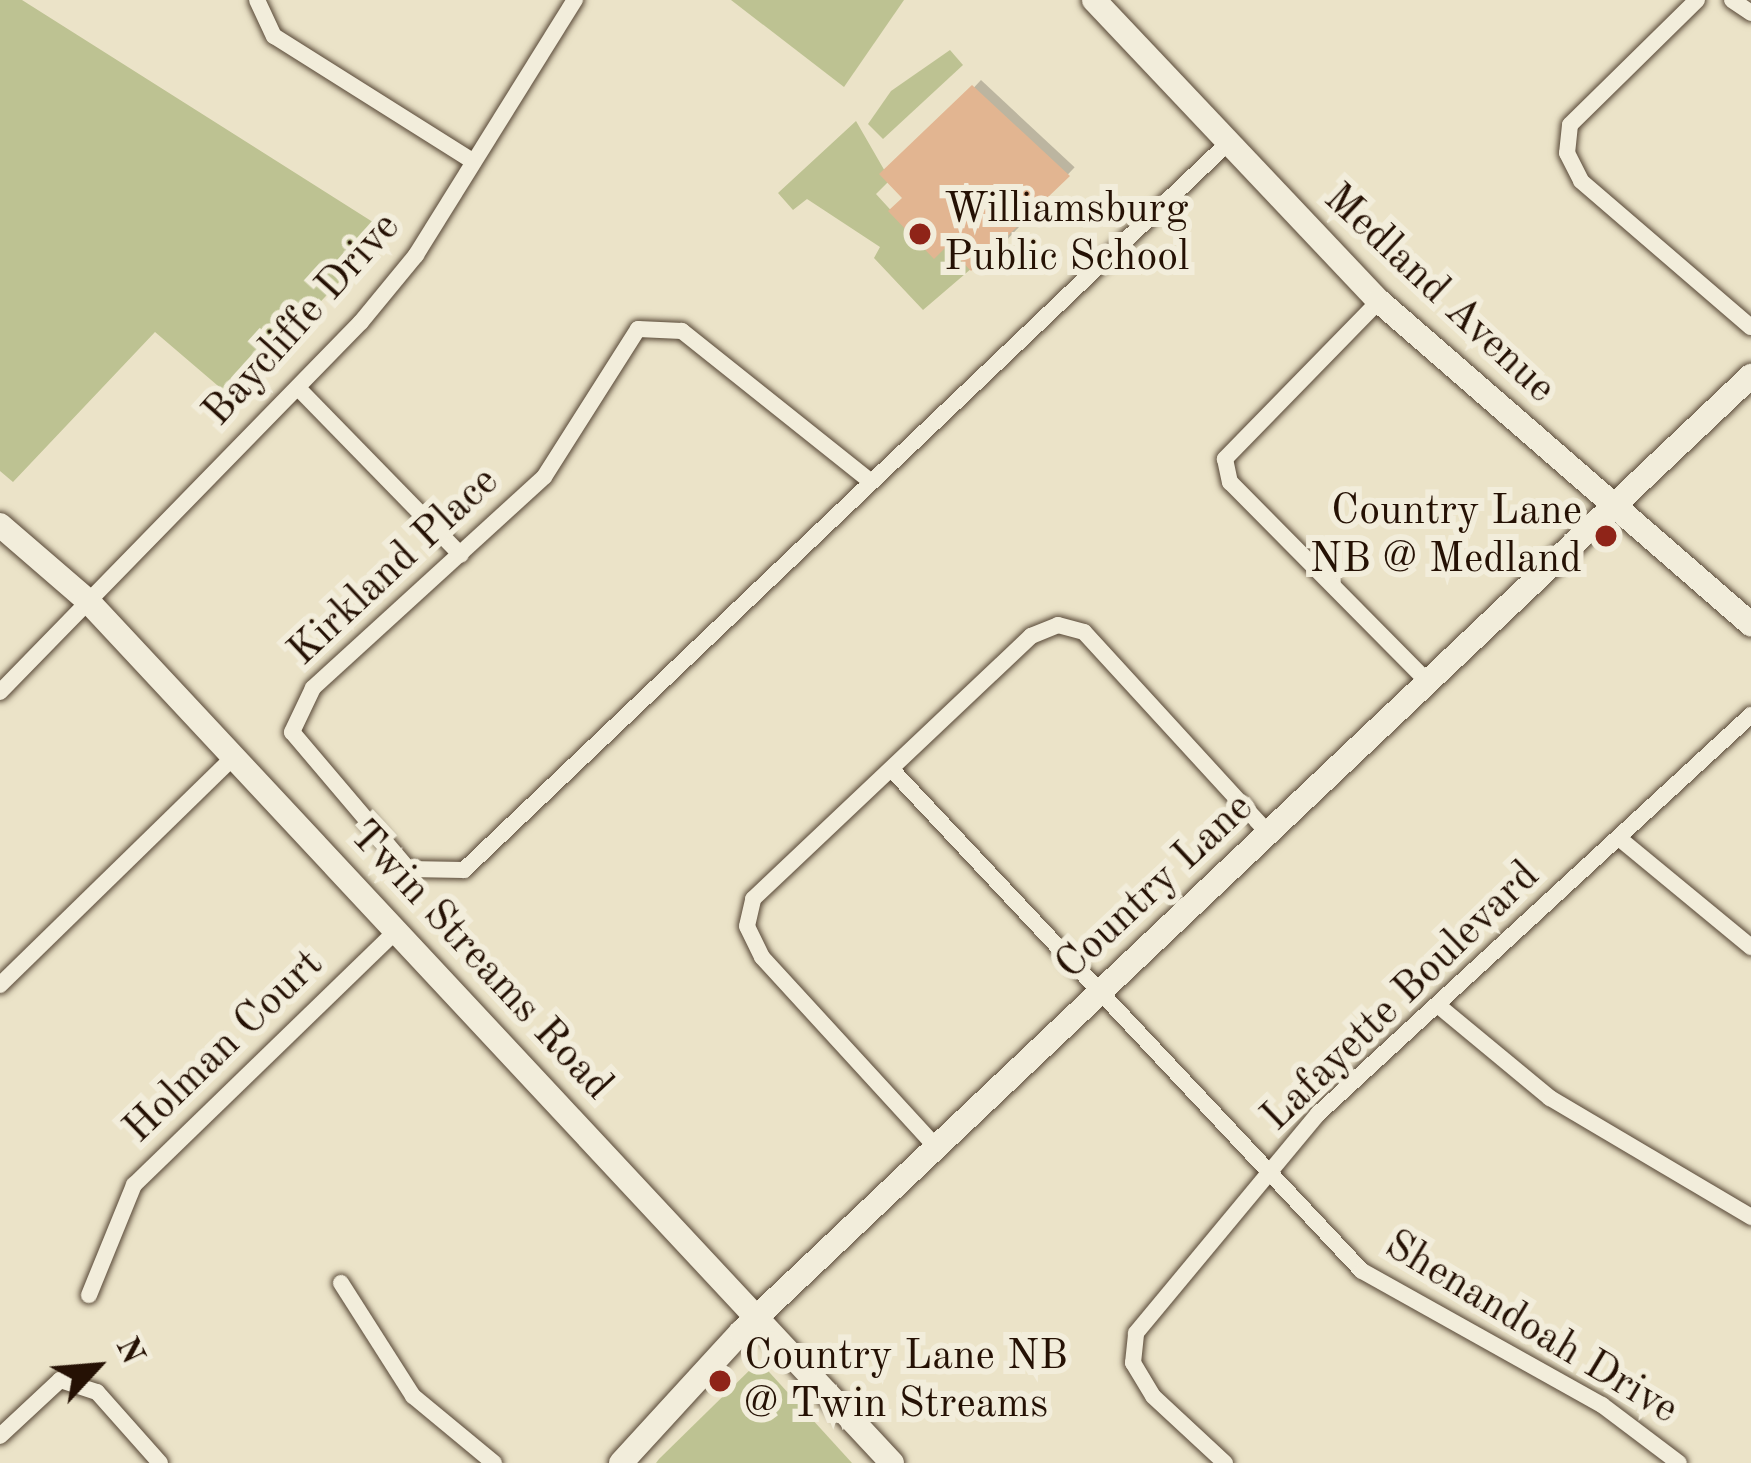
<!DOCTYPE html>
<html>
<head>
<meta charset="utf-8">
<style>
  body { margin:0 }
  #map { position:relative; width:1751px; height:1463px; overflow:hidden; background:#ebe3c8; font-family:"Old Standard TT",serif }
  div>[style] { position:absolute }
  .green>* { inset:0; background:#bdc292 }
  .shadow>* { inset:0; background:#0003; transform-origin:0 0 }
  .building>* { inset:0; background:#e2b591 }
  .roads { filter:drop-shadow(0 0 3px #564635) drop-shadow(0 0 3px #564635) }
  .street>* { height:16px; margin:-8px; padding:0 8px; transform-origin:8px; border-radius:8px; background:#f2eddb }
  .secondary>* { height:24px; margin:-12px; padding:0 12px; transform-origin:12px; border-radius:12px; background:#f2eddb }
  .dots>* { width:33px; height:33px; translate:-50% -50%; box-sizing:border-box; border:6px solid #f2eddb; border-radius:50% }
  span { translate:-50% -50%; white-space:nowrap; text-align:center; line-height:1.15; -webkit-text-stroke:12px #f2eddb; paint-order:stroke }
  .poi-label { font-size:42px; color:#251104 }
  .left { translate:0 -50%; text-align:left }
  .right { translate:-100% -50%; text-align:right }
  .street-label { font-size:42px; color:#251104 }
  .north { position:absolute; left:36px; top:1307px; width:120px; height:120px; -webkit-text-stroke:9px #f2eddb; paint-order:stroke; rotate:64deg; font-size:33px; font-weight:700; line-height:48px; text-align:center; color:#251104 }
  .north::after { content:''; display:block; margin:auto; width:42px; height:54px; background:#251104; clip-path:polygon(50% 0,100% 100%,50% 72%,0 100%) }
</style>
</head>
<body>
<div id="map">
  <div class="green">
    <i style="clip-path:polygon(0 0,22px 0,387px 231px,231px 397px,155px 332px,13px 482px,0 471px)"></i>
    <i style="clip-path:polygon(731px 0,904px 0,844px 87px)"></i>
    <i style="clip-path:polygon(950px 50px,963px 65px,883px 139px,868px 124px,891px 91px)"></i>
    <i style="clip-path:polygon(856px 121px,890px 180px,876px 194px,929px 252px,945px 238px,972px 268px,923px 310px,874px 258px,880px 247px,807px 199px,793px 210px,778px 193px)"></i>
    <i style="clip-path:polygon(759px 1361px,852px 1463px,656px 1463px,659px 1459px)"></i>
  </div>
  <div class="shadow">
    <i style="left:981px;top:80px;width:128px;height:136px;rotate:43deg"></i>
  </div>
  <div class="building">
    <i style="clip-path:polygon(972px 85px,1070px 176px,971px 271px,947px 246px,934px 259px,888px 211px,902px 198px,879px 174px)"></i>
  </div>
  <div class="roads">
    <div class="street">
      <i style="left:257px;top:0;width:40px;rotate:65deg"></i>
      <i style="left:274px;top:36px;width:236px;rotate:32.2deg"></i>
      <i style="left:1697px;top:0;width:178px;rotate:135.5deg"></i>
      <i style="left:1570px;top:125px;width:28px;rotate:96deg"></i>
      <i style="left:1567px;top:153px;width:31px;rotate:63deg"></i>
      <i style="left:1581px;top:181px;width:224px;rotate:40.7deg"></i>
      <i style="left:1732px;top:0;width:23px;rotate:34deg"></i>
      <i style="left:1379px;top:301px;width:221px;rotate:134.3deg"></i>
      <i style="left:1225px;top:459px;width:24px;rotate:78deg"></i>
      <i style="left:1230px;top:482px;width:284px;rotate:45.3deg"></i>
      <i style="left:298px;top:388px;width:233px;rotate:45.7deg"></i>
      <i style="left:870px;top:481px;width:241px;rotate:-141.4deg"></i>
      <i style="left:682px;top:331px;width:44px;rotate:-177.4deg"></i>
      <i style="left:638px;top:329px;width:175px;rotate:122.4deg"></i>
      <i style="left:544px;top:477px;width:313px;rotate:137.6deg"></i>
      <i style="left:313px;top:688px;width:49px;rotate:115.5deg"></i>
      <i style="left:292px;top:732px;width:180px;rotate:49.7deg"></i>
      <i style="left:408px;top:869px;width:56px;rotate:1deg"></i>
      <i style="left:464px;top:870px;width:1055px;rotate:-43.58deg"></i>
      <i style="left:0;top:692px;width:517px;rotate:-45.71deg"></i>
      <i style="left:361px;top:322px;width:87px;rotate:-50.6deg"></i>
      <i style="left:416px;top:255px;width:301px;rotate:-58.1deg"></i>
      <i style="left:894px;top:772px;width:684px;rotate:46.84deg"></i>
      <i style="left:1362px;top:1271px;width:275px;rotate:29.2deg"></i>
      <i style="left:1602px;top:1405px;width:96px;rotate:37deg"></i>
      <i style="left:1620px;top:839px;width:170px;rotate:39.5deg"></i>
      <i style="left:0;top:985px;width:328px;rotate:-44.3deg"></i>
      <i style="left:1440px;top:1007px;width:143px;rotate:39.6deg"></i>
      <i style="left:1550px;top:1098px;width:234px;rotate:30.6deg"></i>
      <i style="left:937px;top:1148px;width:259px;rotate:-132.5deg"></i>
      <i style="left:762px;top:957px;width:34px;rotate:-116deg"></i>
      <i style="left:747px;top:926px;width:28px;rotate:-77deg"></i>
      <i style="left:753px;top:899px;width:383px;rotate:-43.4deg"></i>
      <i style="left:1031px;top:636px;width:29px;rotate:-22deg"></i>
      <i style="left:1058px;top:625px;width:27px;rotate:15deg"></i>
      <i style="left:1084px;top:632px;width:274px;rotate:47.5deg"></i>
      <i style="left:341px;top:1283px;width:134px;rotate:57.5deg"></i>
      <i style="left:413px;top:1396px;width:105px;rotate:39.6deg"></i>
      <i style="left:89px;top:1295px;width:119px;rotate:-67.8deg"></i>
      <i style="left:134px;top:1185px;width:368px;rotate:-44.1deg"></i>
      <i style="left:0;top:1436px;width:82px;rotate:-43deg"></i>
      <i style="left:60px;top:1380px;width:39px;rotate:18deg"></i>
      <i style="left:97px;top:1392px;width:95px;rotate:48.4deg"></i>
      <i style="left:1225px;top:1463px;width:98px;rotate:-137.1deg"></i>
      <i style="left:1153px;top:1396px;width:39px;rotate:-121deg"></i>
      <i style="left:1133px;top:1363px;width:30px;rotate:-84deg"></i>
      <i style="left:1136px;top:1333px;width:285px;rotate:-50.3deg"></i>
      <i style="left:1318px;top:1114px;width:589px;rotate:-42.66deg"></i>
    </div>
    <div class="secondary">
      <i style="left:1094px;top:0;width:415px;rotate:46.6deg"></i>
      <i style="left:1379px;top:301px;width:493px;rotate:41deg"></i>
      <i style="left:0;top:525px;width:115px;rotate:40.8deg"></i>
      <i style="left:87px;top:600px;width:1180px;rotate:46.99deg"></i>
      <i style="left:621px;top:1463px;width:178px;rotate:-47.5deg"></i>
      <i style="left:741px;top:1332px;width:1391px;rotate:-43.43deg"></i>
    </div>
  </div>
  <div class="dots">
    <i style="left:920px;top:234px;background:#8f2418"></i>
    <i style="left:1606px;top:536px;background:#8f2418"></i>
    <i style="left:720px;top:1381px;background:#8f2418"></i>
  </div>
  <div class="poi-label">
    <span class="left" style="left:944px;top:234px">Williamsburg<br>Public School</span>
    <span class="right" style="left:1582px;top:536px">Country Lane<br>NB @ Medland</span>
    <span class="left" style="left:744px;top:1381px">Country Lane NB<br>@ Twin Streams</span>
  </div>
  <div class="street-label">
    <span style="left:1439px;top:294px;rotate:43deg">Medland Avenue</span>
    <span style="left:302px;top:320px;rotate:-48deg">Baycliffe Drive</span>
    <span style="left:394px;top:567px;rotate:-43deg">Kirkland Place</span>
    <span style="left:1155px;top:887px;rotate:-43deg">Country Lane</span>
    <span style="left:480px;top:961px;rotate:47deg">Twin Streams Road</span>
    <span style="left:1401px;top:997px;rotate:-44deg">Lafayette Boulevard</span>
    <span style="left:224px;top:1047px;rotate:-44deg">Holman Court</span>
    <span style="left:1531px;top:1328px;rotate:31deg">Shenandoah Drive</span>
  </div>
  <div class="north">N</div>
</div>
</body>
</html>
